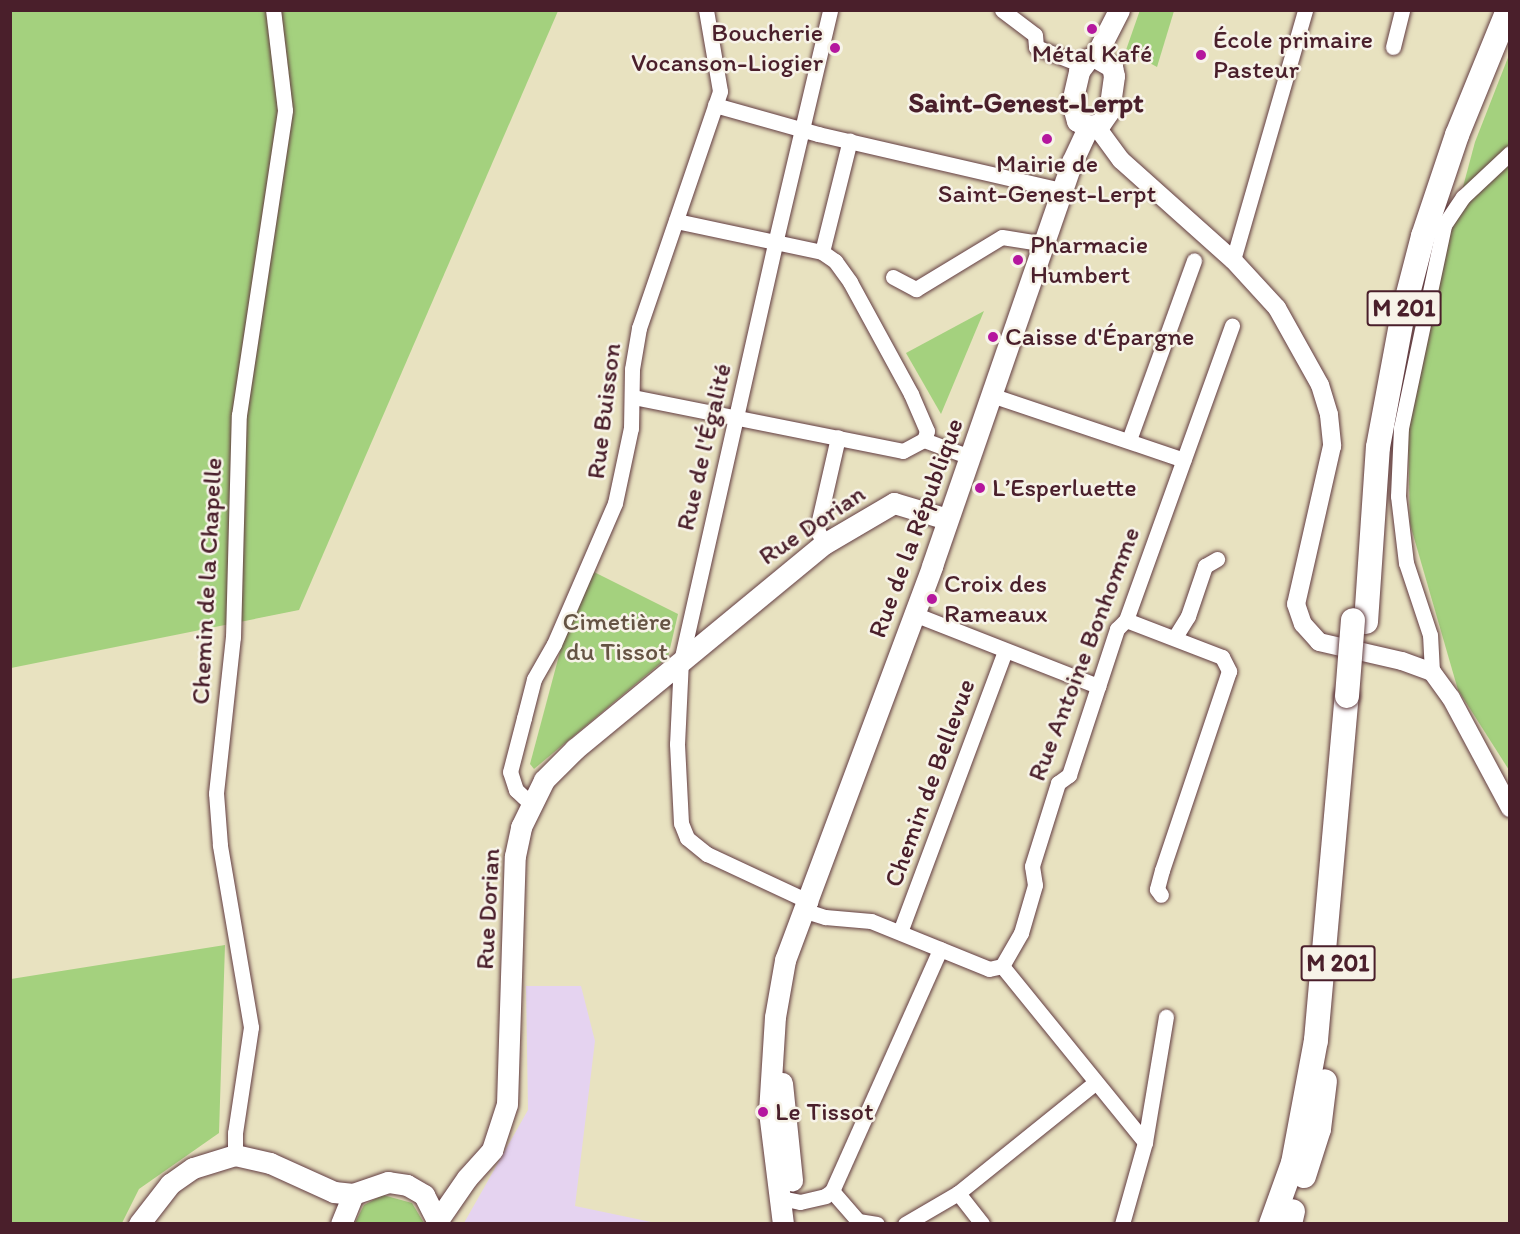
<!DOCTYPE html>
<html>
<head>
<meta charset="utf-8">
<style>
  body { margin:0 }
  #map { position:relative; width:1520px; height:1234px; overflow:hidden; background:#e8e2c0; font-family:Itim,sans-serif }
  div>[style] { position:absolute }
  .built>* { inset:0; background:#e5d3f0 }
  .green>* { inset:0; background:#a4d17e }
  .roads { filter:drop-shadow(0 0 2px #623c41) drop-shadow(0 0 2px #623c41) }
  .minor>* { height:15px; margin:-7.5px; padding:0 7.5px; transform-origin:7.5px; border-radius:7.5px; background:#fff }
  .tertiary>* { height:18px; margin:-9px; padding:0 9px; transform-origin:9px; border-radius:9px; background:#fff }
  .secondary>* { height:21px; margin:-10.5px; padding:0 10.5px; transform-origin:10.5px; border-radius:10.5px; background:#fff }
  .trunk>* { height:24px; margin:-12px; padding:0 12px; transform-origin:12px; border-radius:12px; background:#fff }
  .bridges { filter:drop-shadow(0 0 2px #623c41) drop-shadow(0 0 2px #623c41) }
  .trunk-bridge>* { height:24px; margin:-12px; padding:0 12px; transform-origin:12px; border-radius:12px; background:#fff }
  .dots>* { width:16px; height:16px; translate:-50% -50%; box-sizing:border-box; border:3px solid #f7f3e8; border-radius:50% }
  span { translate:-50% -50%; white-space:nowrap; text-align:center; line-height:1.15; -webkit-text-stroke:5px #f7f3e8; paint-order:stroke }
  .shield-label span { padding:2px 4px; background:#f7f3e8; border:2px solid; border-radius:4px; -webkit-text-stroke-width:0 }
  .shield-label { font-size:24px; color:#4a1f2b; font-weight:700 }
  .poi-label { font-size:26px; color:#4a1f2b }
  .right { translate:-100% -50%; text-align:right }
  .left { translate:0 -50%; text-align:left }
  .street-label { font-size:26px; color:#4a1f2b }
  .park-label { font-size:26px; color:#655444 }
  .quarter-label { font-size:28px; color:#4a1f2b; font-weight:700 }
  .frame { position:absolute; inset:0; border:12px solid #4a1f2b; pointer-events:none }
</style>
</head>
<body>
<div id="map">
  <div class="built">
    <i style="clip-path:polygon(526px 986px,581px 986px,595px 1041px,575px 1206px,656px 1223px,464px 1223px,528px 1110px)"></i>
  </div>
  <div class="green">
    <i style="clip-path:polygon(1140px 10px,1174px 11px,1157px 67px,1126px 50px)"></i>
    <i style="clip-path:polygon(11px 11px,558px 11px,299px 610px,11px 668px)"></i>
    <i style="clip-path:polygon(1509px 55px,1509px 770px,1458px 690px,1410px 524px,1408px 432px,1434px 295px,1475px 142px)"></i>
    <i style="clip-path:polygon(984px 311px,941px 414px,906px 353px)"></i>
    <i style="clip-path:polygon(594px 572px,678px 614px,668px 657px,534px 769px,530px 764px,561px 648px)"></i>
    <i style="clip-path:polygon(225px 945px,219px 1133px,139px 1189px,122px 1223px,11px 1223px,11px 979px)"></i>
    <i style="clip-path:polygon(383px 1195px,412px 1203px,424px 1223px,355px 1223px,364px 1205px)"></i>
  </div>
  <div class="roads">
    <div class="minor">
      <i style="left:1002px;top:10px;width:41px;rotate:37.1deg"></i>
      <i style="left:1035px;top:35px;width:12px;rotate:85deg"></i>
      <i style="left:1036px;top:47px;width:49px;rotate:21.4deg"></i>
      <i style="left:1393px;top:47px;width:38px;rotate:-76deg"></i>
      <i style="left:715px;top:105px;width:107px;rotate:15.7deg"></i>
      <i style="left:818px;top:134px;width:253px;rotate:13deg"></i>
      <i style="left:676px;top:221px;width:149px;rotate:12deg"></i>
      <i style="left:822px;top:252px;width:115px;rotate:-76deg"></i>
      <i style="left:777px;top:235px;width:231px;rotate:-76.7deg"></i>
      <i style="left:775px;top:244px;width:426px;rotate:102.7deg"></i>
      <i style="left:681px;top:660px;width:84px;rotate:92.7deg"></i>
      <i style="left:677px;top:744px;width:79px;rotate:87.1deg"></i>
      <i style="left:681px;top:823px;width:16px;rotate:68deg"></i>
      <i style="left:687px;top:838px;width:26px;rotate:39deg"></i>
      <i style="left:707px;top:854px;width:114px;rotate:25deg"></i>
      <i style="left:822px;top:252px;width:16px;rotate:35deg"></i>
      <i style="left:835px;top:261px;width:26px;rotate:54deg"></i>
      <i style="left:850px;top:282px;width:128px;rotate:61.4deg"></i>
      <i style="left:911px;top:394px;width:40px;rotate:66.6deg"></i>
      <i style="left:927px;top:431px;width:9px;rotate:108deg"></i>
      <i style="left:924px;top:440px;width:49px;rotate:20.3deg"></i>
      <i style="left:1233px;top:260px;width:260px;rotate:-73.9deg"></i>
      <i style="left:893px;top:277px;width:26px;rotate:28deg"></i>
      <i style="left:916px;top:289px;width:100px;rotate:-31.2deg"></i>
      <i style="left:1002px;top:237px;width:45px;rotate:9deg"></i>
      <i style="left:994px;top:396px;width:200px;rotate:18.6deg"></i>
      <i style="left:633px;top:397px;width:275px;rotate:11.3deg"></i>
      <i style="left:903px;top:451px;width:24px;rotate:-28deg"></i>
      <i style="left:1129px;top:440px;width:191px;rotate:-70.1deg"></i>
      <i style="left:824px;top:544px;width:17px;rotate:-115deg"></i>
      <i style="left:817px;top:529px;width:94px;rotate:-77.1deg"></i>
      <i style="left:914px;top:614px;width:198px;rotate:21.4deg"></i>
      <i style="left:1126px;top:620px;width:103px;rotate:21.1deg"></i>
      <i style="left:1222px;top:657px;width:16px;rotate:63deg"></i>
      <i style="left:1229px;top:671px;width:210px;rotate:108.6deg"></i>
      <i style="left:1162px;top:870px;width:20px;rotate:105deg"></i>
      <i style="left:1157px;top:889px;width:7px;rotate:56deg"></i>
      <i style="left:1175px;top:637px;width:25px;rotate:-58deg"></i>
      <i style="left:1188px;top:616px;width:53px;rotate:-71.2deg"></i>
      <i style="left:1205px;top:566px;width:14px;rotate:-30deg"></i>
      <i style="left:1432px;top:672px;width:37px;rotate:-93deg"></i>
      <i style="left:1430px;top:635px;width:76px;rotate:-108.4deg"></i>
      <i style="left:1406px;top:563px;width:67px;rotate:-96.8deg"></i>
      <i style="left:1398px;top:496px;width:68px;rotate:-87.5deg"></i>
      <i style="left:1401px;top:428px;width:208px;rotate:-78deg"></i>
      <i style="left:1444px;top:225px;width:34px;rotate:-56deg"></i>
      <i style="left:1463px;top:197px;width:64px;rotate:-43.1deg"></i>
      <i style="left:530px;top:803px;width:19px;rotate:-137deg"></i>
      <i style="left:516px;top:790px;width:19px;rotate:-108deg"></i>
      <i style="left:510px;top:772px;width:56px;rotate:-75.5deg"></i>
      <i style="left:524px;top:718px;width:40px;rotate:-75.6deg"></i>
      <i style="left:534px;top:679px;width:40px;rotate:-60.3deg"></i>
      <i style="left:554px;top:644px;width:154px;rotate:-66.6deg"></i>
      <i style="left:615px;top:503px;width:77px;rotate:-78deg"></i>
      <i style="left:631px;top:428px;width:59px;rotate:-89deg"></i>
      <i style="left:632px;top:369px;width:42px;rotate:-80.3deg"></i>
      <i style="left:639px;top:328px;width:250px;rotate:-71.1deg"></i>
      <i style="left:720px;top:91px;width:82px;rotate:-99.8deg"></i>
      <i style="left:806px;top:911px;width:20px;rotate:18deg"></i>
      <i style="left:825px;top:917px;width:46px;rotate:5deg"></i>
      <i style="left:871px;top:921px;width:127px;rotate:22.1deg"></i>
      <i style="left:989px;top:969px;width:13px;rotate:-13deg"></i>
      <i style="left:1002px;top:966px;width:227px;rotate:50.9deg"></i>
      <i style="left:900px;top:932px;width:300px;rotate:-69.5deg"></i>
      <i style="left:1002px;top:966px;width:38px;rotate:-60deg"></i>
      <i style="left:1021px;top:933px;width:50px;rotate:-73.7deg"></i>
      <i style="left:1035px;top:885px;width:19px;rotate:-99deg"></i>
      <i style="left:1032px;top:866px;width:87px;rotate:-72.6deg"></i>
      <i style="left:1058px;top:783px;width:14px;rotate:-36deg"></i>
      <i style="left:1069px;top:775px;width:154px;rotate:-71.8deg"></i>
      <i style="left:1117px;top:629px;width:13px;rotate:-45deg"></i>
      <i style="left:1126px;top:620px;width:313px;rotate:-70.2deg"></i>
      <i style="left:235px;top:1155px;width:22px;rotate:-90deg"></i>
      <i style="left:235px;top:1133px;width:107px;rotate:-81.4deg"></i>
      <i style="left:251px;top:1027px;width:185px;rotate:-99.7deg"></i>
      <i style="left:220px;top:845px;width:52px;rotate:-94.4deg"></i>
      <i style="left:216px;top:793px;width:157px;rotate:-83.8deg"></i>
      <i style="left:233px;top:637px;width:222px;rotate:-88.5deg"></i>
      <i style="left:239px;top:415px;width:308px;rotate:-81.4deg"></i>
      <i style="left:285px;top:110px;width:101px;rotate:-96.8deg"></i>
      <i style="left:832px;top:1191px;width:265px;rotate:-65.9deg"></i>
      <i style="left:958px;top:1193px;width:39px;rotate:52deg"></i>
      <i style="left:781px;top:1198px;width:19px;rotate:12deg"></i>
      <i style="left:800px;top:1202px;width:26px;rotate:-13deg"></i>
      <i style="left:825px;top:1196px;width:9px;rotate:-36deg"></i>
      <i style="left:832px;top:1191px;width:40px;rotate:49deg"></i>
      <i style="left:858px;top:1221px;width:19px;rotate:9deg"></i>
      <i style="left:905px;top:1224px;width:61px;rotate:-30.3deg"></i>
      <i style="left:958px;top:1193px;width:176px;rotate:-38.8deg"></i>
      <i style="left:1122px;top:1224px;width:85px;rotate:-74.3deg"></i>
      <i style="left:1145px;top:1142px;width:127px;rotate:-80.5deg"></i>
    </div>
    <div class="tertiary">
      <i style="left:1096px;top:126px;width:42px;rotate:53.7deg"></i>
      <i style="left:1121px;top:160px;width:150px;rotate:41.8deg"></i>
      <i style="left:1233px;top:260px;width:65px;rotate:47.5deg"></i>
      <i style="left:1277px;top:308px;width:88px;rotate:60.8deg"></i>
      <i style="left:1320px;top:385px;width:31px;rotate:73deg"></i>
      <i style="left:1329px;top:415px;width:31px;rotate:84deg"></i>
      <i style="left:1332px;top:446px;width:162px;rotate:102.8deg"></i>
      <i style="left:1296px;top:604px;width:21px;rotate:71deg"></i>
      <i style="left:1303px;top:624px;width:24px;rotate:48deg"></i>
      <i style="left:1319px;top:642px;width:85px;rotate:12.9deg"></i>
      <i style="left:1402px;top:661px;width:32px;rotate:20deg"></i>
      <i style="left:1432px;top:672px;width:32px;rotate:54deg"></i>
      <i style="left:1451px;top:698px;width:125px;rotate:61.8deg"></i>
    </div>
    <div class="secondary">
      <i style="left:1095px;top:57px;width:20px;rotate:30deg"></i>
      <i style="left:1112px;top:67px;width:9px;rotate:77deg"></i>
      <i style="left:1114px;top:76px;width:35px;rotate:98deg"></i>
      <i style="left:1109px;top:111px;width:16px;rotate:125deg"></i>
      <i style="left:1100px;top:124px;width:11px;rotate:170deg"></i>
      <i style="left:1089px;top:126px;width:13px;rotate:-157deg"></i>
      <i style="left:1077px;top:121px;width:20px;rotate:-105deg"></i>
      <i style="left:1072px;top:102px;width:32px;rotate:-77deg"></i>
      <i style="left:1079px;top:71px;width:15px;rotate:-53deg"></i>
      <i style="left:1088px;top:59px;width:7px;rotate:-16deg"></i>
      <i style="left:1095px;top:57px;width:53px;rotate:-62.9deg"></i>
      <i style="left:782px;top:1083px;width:98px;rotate:84.1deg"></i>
      <i style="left:438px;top:1220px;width:51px;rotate:-55.4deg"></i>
      <i style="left:467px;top:1178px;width:38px;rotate:-48deg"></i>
      <i style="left:492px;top:1150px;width:48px;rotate:-71.9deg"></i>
      <i style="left:507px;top:1104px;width:248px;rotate:-88.2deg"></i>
      <i style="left:515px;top:856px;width:30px;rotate:-78deg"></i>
      <i style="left:521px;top:827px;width:52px;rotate:-63.9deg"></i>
      <i style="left:544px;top:780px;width:44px;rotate:-45deg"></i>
      <i style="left:575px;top:749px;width:323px;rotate:-39.5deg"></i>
      <i style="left:824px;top:544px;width:81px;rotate:-30.4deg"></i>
      <i style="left:894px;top:503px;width:55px;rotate:16.8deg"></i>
      <i style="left:139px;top:1224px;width:51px;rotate:-52.2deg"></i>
      <i style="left:170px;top:1184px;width:28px;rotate:-35deg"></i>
      <i style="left:193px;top:1168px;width:44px;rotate:-17.2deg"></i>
      <i style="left:235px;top:1155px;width:36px;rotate:13deg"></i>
      <i style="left:270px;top:1163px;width:70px;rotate:24.4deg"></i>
      <i style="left:334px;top:1192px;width:19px;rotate:6deg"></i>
      <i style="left:341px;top:1224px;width:32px;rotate:-68deg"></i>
      <i style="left:353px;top:1194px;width:37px;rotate:-19deg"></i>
      <i style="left:388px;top:1182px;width:19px;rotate:9deg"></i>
      <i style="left:407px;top:1185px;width:20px;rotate:30deg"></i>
      <i style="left:424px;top:1195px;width:33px;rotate:63deg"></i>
      <i style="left:783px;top:1224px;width:113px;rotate:-97.1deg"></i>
      <i style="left:769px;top:1112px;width:95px;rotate:-86.4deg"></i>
      <i style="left:775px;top:1017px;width:58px;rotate:-80deg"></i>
      <i style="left:785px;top:960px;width:421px;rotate:-69.5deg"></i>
      <i style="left:932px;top:566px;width:428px;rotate:-70.9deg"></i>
      <i style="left:1072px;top:162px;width:40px;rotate:-65deg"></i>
    </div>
    <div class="trunk">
      <i style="left:1366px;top:622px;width:175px;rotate:-86.1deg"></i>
      <i style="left:1378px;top:447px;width:136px;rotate:-79.4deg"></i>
      <i style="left:1403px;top:313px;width:80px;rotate:-75.4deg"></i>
      <i style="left:1423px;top:236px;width:107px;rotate:-71.4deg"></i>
      <i style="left:1457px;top:135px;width:135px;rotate:-67.8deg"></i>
      <i style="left:1304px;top:1176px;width:49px;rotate:-72.3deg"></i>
      <i style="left:1319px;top:1129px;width:48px;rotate:-82.9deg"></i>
      <i style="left:1271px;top:1224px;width:65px;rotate:-70.2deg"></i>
      <i style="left:1293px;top:1163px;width:125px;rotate:-79.4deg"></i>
      <i style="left:1316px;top:1040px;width:345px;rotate:-84.9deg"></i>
      <i style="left:1290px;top:1224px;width:13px;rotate:-77deg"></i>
    </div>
  </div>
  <div class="bridges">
    <div class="trunk-bridge">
      <i style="left:1347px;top:696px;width:76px;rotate:-85.5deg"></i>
    </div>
  </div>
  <div class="dots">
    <i style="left:1092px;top:29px;background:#b5179e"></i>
    <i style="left:835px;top:48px;background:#b5179e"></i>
    <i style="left:1201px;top:55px;background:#b5179e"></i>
    <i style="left:1047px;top:139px;background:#b5179e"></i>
    <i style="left:1018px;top:260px;background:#b5179e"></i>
    <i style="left:993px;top:337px;background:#b5179e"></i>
    <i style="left:980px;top:488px;background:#b5179e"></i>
    <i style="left:932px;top:599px;background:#b5179e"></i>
    <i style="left:763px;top:1112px;background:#b5179e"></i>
  </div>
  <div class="shield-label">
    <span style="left:1404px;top:308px">M 201</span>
    <span style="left:1338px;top:963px">M 201</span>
  </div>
  <div class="poi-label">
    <span class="right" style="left:823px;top:48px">Boucherie<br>Vocanson-Liogier</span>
    <span class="left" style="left:1213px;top:55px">École primaire<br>Pasteur</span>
    <span style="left:1092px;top:54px">Métal Kafé</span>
    <span style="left:1047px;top:179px">Mairie de<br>Saint-Genest-Lerpt</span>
    <span class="left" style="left:1030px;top:260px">Pharmacie<br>Humbert</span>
    <span class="left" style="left:1005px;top:337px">Caisse d'Épargne</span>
    <span class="left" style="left:992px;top:488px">L’Esperluette</span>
    <span class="left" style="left:944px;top:599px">Croix des<br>Rameaux</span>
    <span class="left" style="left:775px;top:1112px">Le Tissot</span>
  </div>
  <div class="street-label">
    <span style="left:604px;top:411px;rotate:-83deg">Rue Buisson</span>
    <span style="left:704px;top:447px;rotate:-77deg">Rue de l'Égalité</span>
    <span style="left:812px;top:525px;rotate:-34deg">Rue Dorian</span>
    <span style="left:916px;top:528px;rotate:-70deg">Rue de la République</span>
    <span style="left:207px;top:581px;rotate:-87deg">Chemin de la Chapelle</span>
    <span style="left:1084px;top:654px;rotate:-69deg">Rue Antoine Bonhomme</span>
    <span style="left:930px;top:783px;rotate:-70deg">Chemin de Bellevue</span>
    <span style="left:488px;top:909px;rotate:-87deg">Rue Dorian</span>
  </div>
  <div class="park-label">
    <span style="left:617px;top:637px">Cimetière<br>du Tissot</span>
  </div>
  <div class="quarter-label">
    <span style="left:1026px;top:102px">Saint-Genest-Lerpt</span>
  </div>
  <div class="frame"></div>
</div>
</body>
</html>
